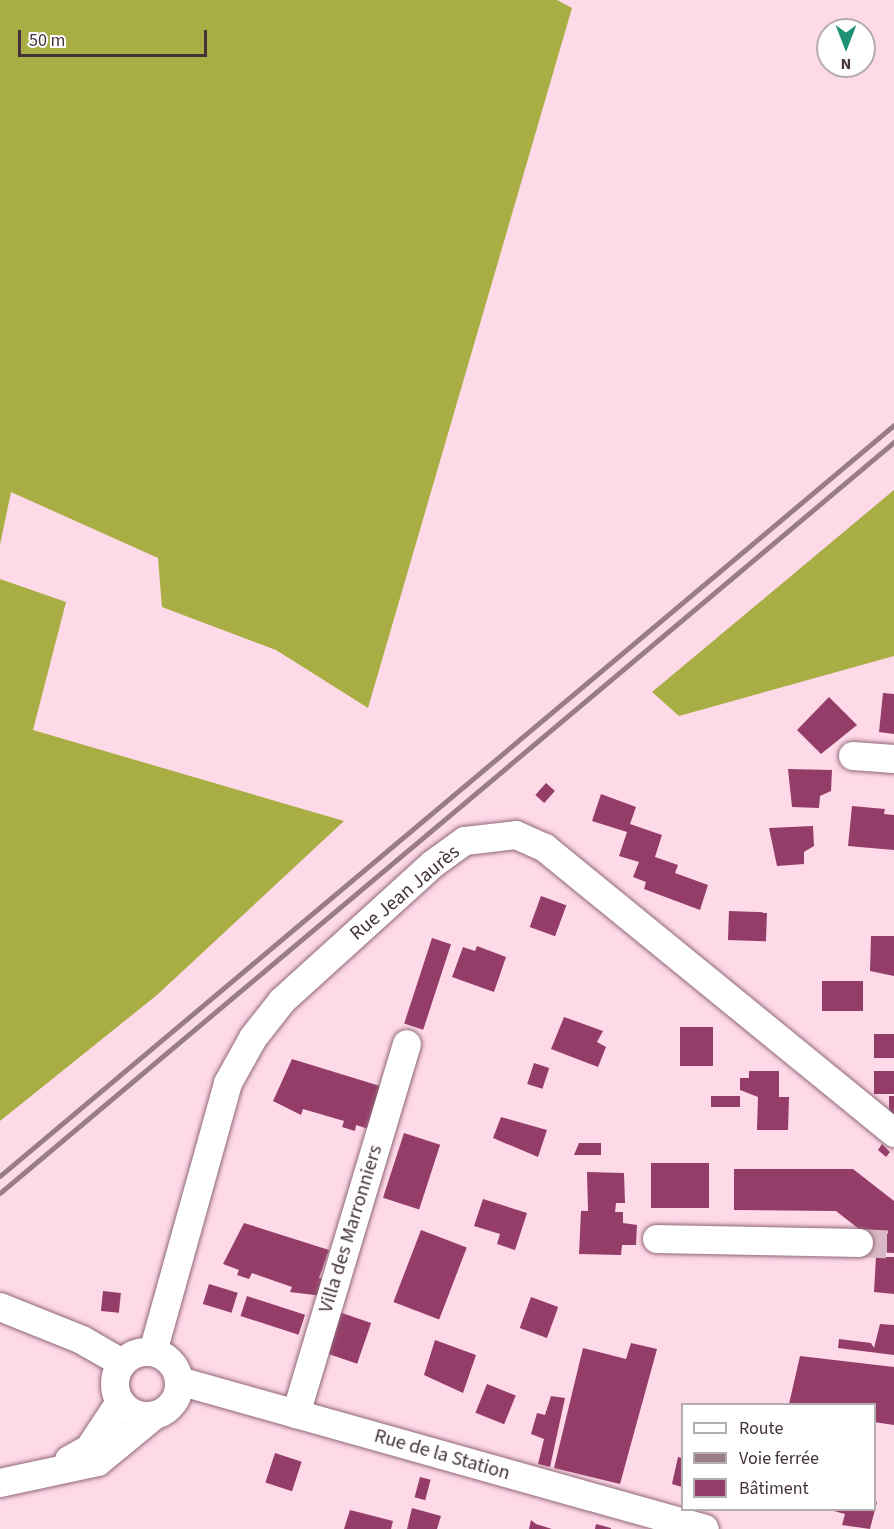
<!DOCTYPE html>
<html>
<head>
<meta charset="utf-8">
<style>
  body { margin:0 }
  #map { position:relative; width:894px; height:1529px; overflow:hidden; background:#fed9e8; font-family:"Source Sans 3",sans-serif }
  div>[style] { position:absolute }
  .forest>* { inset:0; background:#a8ad44 }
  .building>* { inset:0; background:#953d69; transform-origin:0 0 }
  .minor-tunnel>* { height:28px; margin-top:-14px; transform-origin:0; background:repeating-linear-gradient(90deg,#d9b8c5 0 28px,transparent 0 42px) }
  .roads { filter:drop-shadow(0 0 2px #906779) drop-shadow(0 0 2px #906779) }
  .minor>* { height:28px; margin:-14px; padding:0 14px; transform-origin:14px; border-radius:14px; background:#fff }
  .minor>.ring { margin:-14px; padding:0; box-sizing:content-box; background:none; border:28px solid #fff; border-radius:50% }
  .rail>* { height:4.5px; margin:-2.25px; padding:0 2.25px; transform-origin:2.25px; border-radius:2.25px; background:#987d88 }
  span { translate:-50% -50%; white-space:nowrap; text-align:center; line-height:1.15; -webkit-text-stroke:6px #fff; paint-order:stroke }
  .street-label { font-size:20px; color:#45333b }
  .legend { position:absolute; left:681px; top:1403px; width:195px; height:108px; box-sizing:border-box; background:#fff; border:2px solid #b5adb1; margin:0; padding:8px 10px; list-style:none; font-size:18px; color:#45333b }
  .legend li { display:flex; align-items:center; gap:12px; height:30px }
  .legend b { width:30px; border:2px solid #b5adb1 }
  .north { position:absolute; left:816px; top:18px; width:60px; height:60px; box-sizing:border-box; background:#fff; border:2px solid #b5adb1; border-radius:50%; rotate:180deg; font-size:16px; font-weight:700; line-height:24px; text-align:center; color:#45333b }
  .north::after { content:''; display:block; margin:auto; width:21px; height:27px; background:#1d9276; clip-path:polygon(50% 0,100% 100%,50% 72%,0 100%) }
  .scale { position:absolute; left:18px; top:30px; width:189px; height:27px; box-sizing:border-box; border:3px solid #45333b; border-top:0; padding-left:8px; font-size:18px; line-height:21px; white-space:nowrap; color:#45333b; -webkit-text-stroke:4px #fff; paint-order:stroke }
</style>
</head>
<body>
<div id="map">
  <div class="forest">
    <i style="clip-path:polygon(0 0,557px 0,572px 8px,368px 708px,276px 650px,162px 607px,158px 558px,11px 492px,0 545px)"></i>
    <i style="clip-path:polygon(894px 490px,894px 656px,679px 716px,652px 692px)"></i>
    <i style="clip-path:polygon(0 579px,66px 602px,33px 730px,344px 821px,157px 995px,0 1121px)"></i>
  </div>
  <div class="building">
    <i style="clip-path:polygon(883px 693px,894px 694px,894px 734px,879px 732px)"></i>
    <i style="clip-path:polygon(829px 697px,857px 725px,821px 754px,797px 730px)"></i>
    <i style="clip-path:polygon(788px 769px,832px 770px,831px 791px,820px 796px,819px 808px,792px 807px)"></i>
    <i style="left:546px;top:783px;width:12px;height:16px;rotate:42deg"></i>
    <i style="clip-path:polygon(601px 794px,636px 807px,630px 824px,662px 835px,655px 857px,678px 865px,675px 873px,708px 885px,700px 910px,644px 889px,646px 882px,633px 877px,639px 862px,619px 856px,627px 832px,592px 821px)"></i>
    <i style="clip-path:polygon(852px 806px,885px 809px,884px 814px,894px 815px,894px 850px,848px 846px)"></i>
    <i style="clip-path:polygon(813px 826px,814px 846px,804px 852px,804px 864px,777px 866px,769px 828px)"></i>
    <i style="left:541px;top:896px;width:27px;height:33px;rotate:20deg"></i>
    <i style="left:729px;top:911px;width:38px;height:29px;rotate:2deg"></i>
    <i style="clip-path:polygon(871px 936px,894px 936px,894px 976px,870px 971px)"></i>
    <i style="left:432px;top:938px;width:20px;height:90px;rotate:18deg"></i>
    <i style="clip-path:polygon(477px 946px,506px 957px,494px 992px,452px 977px,463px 947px,475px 951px)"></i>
    <i style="left:822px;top:981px;width:41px;height:30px"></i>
    <i style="clip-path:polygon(564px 1017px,603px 1031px,597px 1042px,606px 1047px,598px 1067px,551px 1049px)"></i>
    <i style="left:680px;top:1027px;width:33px;height:39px"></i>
    <i style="left:874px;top:1034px;width:20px;height:24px"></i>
    <i style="clip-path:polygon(292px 1059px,380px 1086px,372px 1130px,356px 1125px,355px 1131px,342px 1127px,344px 1121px,303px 1109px,301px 1115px,273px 1101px)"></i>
    <i style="left:534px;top:1063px;width:16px;height:22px;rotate:18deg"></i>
    <i style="clip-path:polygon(749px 1071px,779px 1071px,779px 1097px,789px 1097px,788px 1130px,757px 1130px,758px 1097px,740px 1090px,740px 1078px,749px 1078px)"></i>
    <i style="left:874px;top:1071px;width:20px;height:23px"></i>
    <i style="left:711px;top:1096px;width:29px;height:11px"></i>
    <i style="clip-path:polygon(889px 1096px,894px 1096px,894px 1117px,889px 1112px)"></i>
    <i style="clip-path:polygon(501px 1117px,547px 1130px,538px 1157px,493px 1138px)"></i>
    <i style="left:404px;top:1133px;width:38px;height:68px;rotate:18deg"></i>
    <i style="clip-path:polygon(579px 1143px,601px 1143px,601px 1155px,574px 1155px)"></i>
    <i style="clip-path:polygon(882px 1144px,890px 1152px,886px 1157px,878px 1150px)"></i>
    <i style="left:709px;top:1163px;width:45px;height:58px;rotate:90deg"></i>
    <i style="clip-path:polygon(734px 1169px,853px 1169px,894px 1201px,894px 1253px,859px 1251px,859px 1229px,836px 1211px,734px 1210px)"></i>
    <i style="clip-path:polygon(587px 1172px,624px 1173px,625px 1203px,616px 1203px,615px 1212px,623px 1212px,623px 1223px,637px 1225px,636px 1245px,622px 1245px,621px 1255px,579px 1254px,581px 1211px,588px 1211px)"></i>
    <i style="clip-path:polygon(483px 1199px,527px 1213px,515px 1250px,497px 1244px,500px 1234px,474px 1226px)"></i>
    <i style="clip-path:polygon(244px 1223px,329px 1250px,319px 1278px,327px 1280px,322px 1296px,290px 1292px,292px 1287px,252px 1273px,249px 1279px,237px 1275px,239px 1270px,223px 1264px)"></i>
    <i style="left:421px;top:1230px;width:49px;height:77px;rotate:21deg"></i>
    <i style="clip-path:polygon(876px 1257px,894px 1257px,894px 1294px,874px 1292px)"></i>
    <i style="left:209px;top:1284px;width:30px;height:21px;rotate:17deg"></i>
    <i style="left:103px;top:1291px;width:18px;height:20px;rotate:6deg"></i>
    <i style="left:247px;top:1296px;width:61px;height:21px;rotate:18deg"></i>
    <i style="left:531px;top:1297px;width:29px;height:33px;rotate:20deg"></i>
    <i style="left:339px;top:1312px;width:34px;height:43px;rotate:19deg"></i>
    <i style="clip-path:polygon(880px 1324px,894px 1325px,894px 1355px,838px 1348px,839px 1339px,871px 1343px,874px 1348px)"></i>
    <i style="clip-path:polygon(435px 1340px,476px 1355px,463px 1393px,424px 1375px)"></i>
    <i style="clip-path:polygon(631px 1343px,657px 1349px,620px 1484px,554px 1468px,583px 1348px,626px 1359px)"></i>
    <i style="clip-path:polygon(800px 1356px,894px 1367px,894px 1425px,874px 1422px,874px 1404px,789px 1404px)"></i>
    <i style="left:487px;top:1384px;width:31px;height:31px;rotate:22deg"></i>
    <i style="clip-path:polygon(551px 1396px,565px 1398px,550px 1467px,538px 1464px,544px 1439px,531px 1434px,537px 1413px,545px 1415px)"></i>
    <i style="left:275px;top:1453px;width:28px;height:31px;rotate:18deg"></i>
    <i style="clip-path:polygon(678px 1457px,682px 1458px,682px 1487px,672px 1484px)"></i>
    <i style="left:420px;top:1477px;width:11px;height:21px;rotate:15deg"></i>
    <i style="clip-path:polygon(874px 1501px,877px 1502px,870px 1529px,842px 1525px,845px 1514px,830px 1510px,874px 1510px)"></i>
    <i style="clip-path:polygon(412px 1508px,441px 1516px,437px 1529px,407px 1529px)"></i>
    <i style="clip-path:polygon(350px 1510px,393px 1521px,391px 1529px,344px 1529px)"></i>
    <i style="clip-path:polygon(531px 1520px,536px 1524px,552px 1529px,529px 1529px)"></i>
    <i style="clip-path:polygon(596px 1524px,611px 1528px,611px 1529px,595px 1529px)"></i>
  </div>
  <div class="minor-tunnel">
    <i style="left:859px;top:1243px;width:35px;rotate:3deg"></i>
  </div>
  <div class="roads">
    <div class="minor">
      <i style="left:853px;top:756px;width:41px;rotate:4.2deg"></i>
      <i style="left:657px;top:1239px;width:202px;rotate:1.1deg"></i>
      <i style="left:0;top:1307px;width:88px;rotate:21.9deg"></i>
      <i style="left:82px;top:1340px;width:46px;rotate:29.9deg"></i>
      <i class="ring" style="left:115px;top:1352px;width:36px;height:36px"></i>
      <i style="left:153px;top:1352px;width:279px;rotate:-74.4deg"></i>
      <i style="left:228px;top:1083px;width:51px;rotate:-60.9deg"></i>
      <i style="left:253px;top:1038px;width:47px;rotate:-51.9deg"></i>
      <i style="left:282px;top:1001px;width:204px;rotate:-42.2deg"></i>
      <i style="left:433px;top:864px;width:39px;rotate:-36deg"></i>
      <i style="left:465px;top:841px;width:51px;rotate:-6.7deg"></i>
      <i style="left:516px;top:835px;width:32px;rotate:24deg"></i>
      <i style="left:545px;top:848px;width:451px;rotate:39.2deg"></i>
      <i style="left:179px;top:1381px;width:546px;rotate:15.71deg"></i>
      <i style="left:296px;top:1414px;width:386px;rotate:-73.3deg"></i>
      <i style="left:69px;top:1460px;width:23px;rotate:-29deg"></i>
      <i style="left:89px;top:1449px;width:56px;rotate:-56.6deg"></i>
      <i style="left:0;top:1483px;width:100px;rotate:-12.1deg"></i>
      <i style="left:98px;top:1462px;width:74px;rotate:-39.5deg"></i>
    </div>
  </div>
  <div class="rail">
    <i style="left:0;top:1176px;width:1168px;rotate:-40.03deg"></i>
    <i style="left:0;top:1193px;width:1168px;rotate:-40.03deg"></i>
  </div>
  <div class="street-label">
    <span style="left:405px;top:893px;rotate:-40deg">Rue Jean Jaurès</span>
    <span style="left:351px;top:1229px;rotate:-73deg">Villa des Marronniers</span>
    <span style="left:442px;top:1455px;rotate:16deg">Rue de la Station</span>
  </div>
  <ul class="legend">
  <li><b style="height:8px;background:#fff"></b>Route</li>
  <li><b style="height:8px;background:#987d88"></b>Voie ferrée</li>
  <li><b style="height:16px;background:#953d69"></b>Bâtiment</li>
  </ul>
  <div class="north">N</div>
  <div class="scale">50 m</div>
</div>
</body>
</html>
